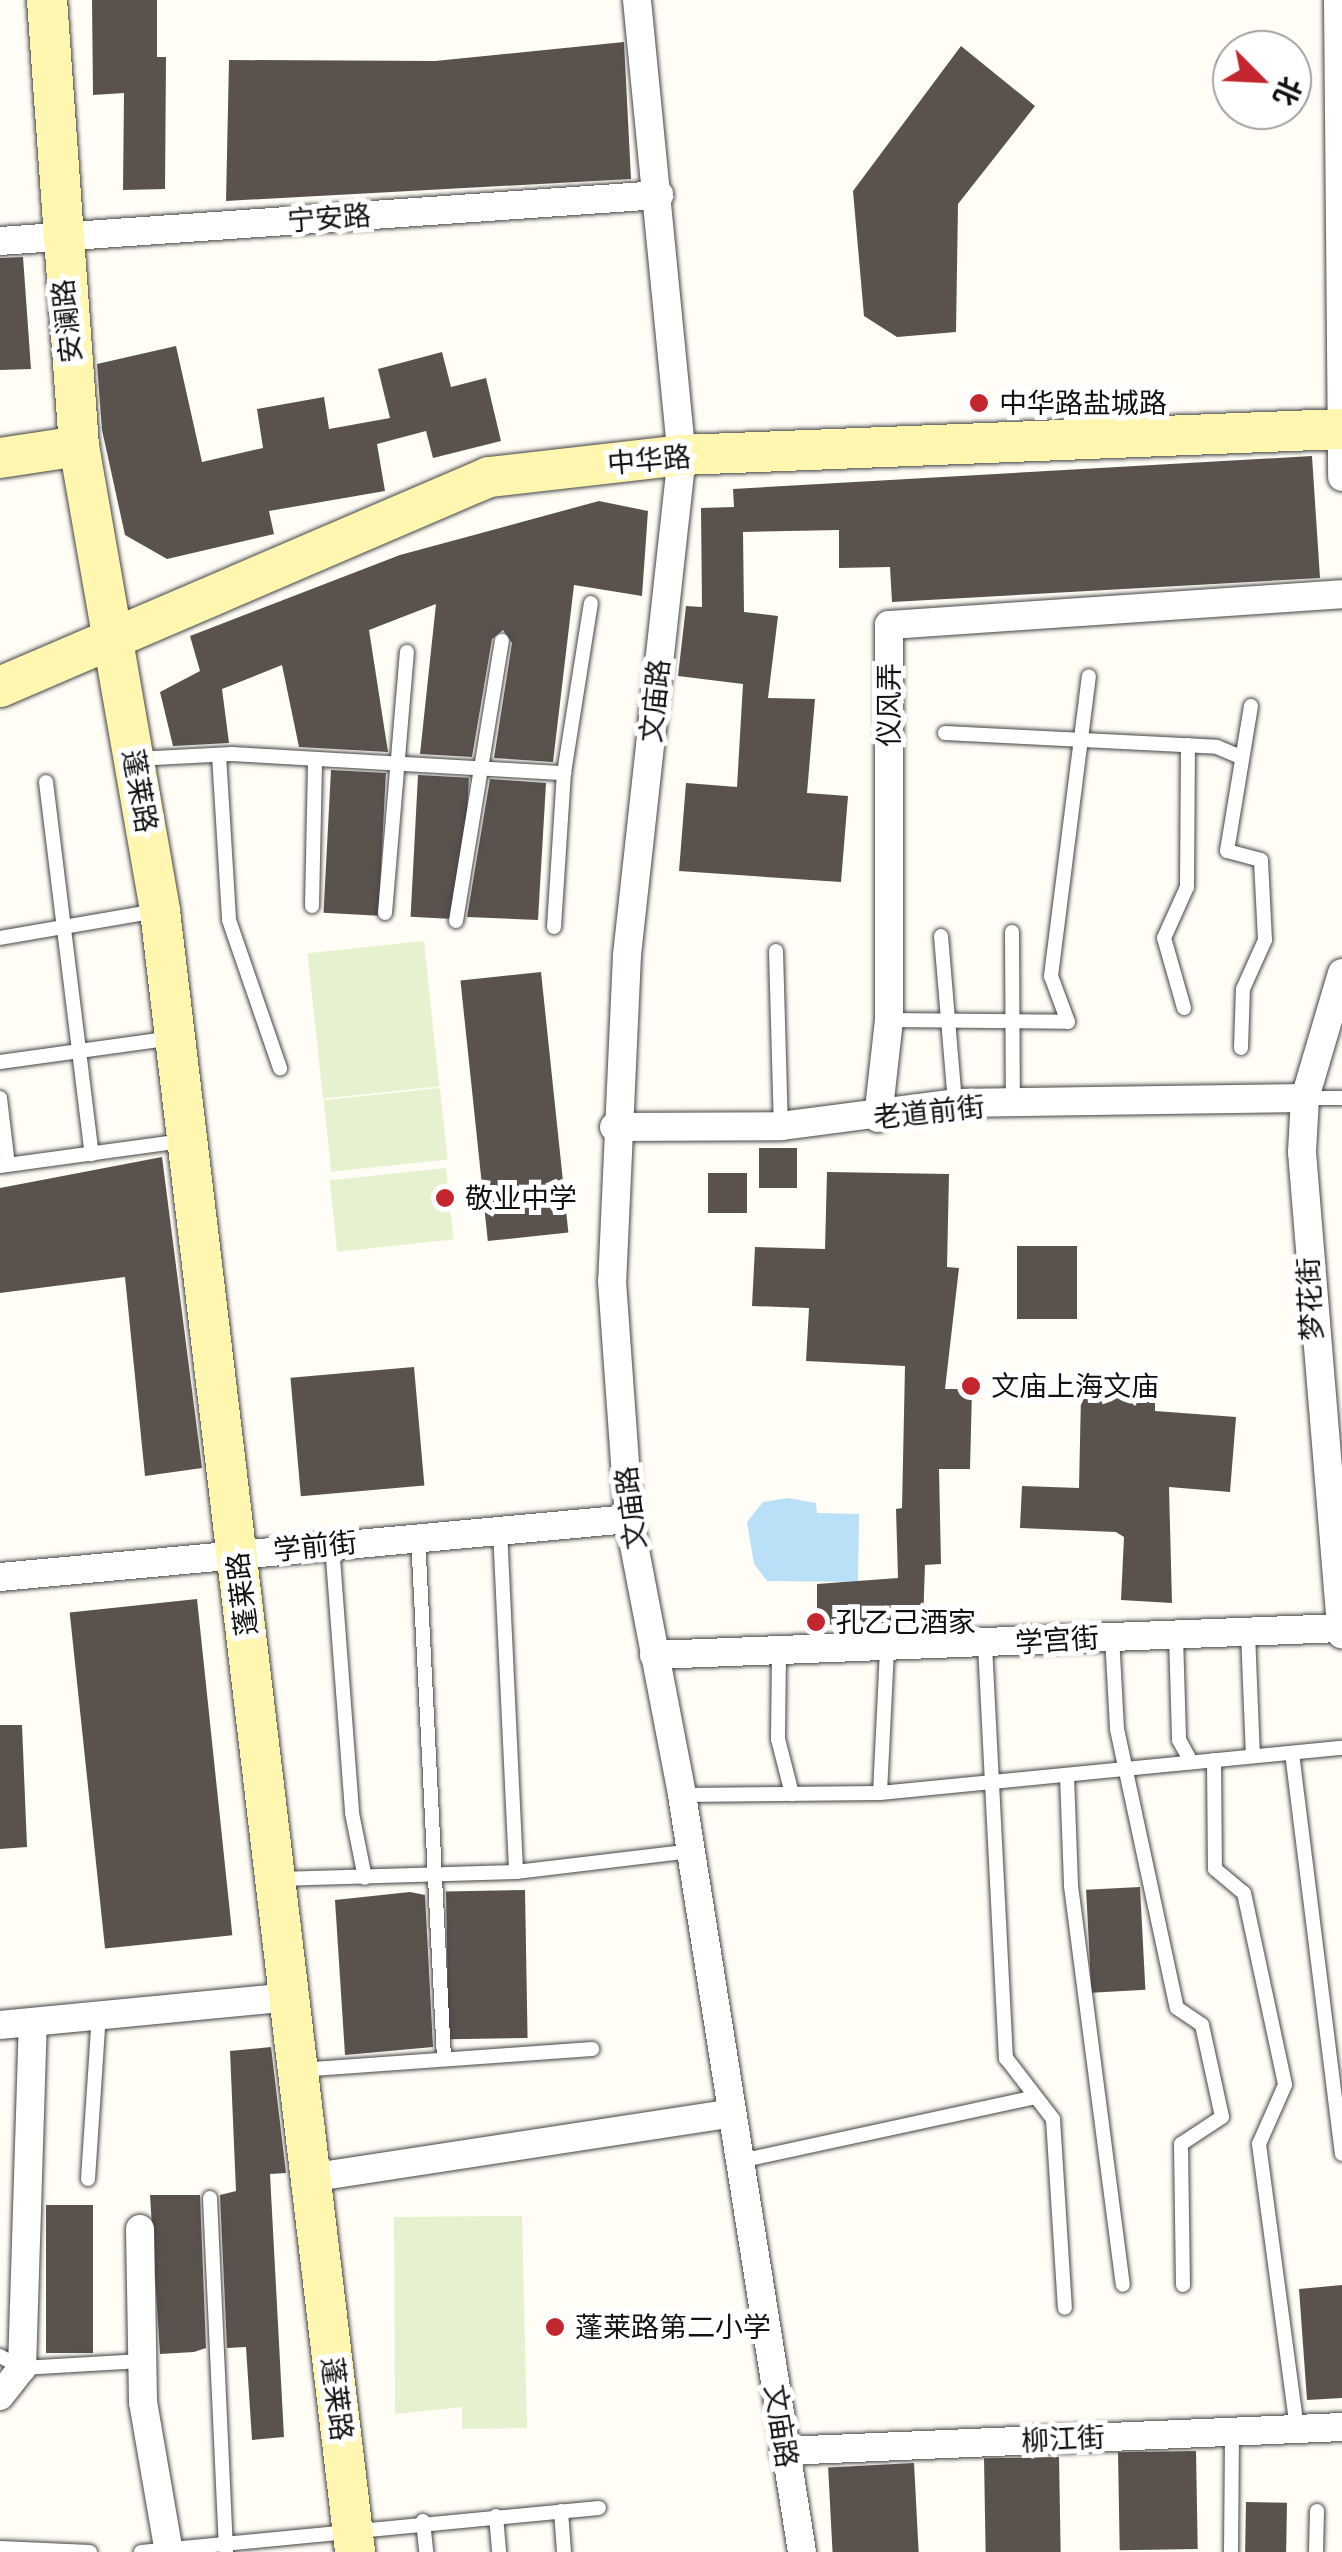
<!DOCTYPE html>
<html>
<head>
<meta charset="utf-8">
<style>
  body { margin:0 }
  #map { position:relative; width:1342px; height:2552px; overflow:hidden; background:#fffdf5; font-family:"PT Serif","Noto Sans SC",serif }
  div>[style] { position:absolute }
  .pitch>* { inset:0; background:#e6f2cf; transform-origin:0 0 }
  .water>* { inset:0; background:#b9e0f7 }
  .building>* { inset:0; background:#5a524d; transform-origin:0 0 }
  .roads { filter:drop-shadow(0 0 2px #444) drop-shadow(0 0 2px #444) }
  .lane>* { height:14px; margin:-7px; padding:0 7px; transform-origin:7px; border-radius:7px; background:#fff }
  .street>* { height:28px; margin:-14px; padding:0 14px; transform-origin:14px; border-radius:14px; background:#fff }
  .secondary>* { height:40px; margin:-20px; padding:0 20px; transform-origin:20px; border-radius:20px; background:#fff6b0 }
  .dots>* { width:28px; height:28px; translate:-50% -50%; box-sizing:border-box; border:5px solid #fff; border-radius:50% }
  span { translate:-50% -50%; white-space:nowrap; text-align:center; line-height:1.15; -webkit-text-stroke:10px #fff; paint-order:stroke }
  .street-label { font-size:28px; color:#111 }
  .poi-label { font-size:28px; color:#111 }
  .left { translate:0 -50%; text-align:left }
  .north { position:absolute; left:1212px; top:30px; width:100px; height:100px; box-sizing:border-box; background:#fff; border:2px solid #a0a0a0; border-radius:50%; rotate:114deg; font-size:28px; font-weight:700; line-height:40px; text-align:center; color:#111 }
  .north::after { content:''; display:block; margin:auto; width:35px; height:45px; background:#c4262e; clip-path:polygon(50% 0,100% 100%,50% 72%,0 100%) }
</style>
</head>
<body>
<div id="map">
  <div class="pitch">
    <i style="left:424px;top:941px;width:146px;height:117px;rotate:84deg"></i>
    <i style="left:440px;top:1088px;width:72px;height:117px;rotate:84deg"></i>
    <i style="left:446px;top:1168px;width:72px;height:117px;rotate:84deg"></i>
    <i style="clip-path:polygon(522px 2216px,527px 2428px,462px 2429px,462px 2407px,395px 2414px,394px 2217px)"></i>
  </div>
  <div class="water">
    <i style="clip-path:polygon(788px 1498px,816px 1503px,817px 1513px,859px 1514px,858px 1582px,767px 1581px,754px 1564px,747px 1522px,763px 1502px)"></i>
  </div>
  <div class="building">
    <i style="clip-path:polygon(92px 0,157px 0,157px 57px,166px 57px,165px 189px,123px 190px,124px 93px,93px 95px)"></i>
    <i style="clip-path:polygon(624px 42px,631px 179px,226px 201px,229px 60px,435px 61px)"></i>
    <i style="clip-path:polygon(961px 46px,1035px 106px,958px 204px,956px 332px,897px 337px,864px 316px,853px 191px)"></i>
    <i style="clip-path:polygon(23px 257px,31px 369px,0 370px,0 258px)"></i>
    <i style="clip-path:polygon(176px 346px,202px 462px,263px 448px,257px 409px,324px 397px,329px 429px,390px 418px,378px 369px,442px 352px,451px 387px,486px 378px,501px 441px,433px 458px,426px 431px,377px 444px,385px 491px,269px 511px,274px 534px,167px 559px,125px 535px,102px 430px,97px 364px)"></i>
    <i style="clip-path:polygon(1312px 456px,1320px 578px,892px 602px,890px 567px,839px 568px,839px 530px,743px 532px,744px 612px,778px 616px,768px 698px,815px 699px,807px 793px,848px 796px,841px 882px,679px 871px,686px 783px,737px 787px,743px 684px,678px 676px,686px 606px,702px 607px,701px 508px,734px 507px,733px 489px)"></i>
    <i style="clip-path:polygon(599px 501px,648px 511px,642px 596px,574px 585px,553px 762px,494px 758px,512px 643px,503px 630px,492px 639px,472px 757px,420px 754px,436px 604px,369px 630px,388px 752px,299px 747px,282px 665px,222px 689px,229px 743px,173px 746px,160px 692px,200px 671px,190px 636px,400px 555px)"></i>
    <i style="left:331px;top:770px;width:55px;height:143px;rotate:3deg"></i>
    <i style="left:418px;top:775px;width:51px;height:142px;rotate:3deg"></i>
    <i style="clip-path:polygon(490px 779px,546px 783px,538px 920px,467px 917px)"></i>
    <i style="left:541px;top:972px;width:262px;height:81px;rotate:84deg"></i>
    <i style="left:759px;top:1148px;width:38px;height:40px"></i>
    <i style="clip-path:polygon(162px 1157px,202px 1468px,145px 1476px,125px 1277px,0 1293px,0 1188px)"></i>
    <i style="clip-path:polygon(827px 1172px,949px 1174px,947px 1267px,959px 1268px,945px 1389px,972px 1389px,970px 1469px,939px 1469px,941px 1564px,925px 1565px,923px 1622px,817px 1625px,817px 1584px,898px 1578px,896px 1509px,902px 1508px,905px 1366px,806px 1361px,809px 1308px,752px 1306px,755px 1247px,825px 1249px)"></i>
    <i style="left:708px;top:1173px;width:39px;height:40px"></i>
    <i style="left:1017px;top:1246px;width:60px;height:73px"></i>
    <i style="left:414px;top:1367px;width:119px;height:124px;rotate:85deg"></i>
    <i style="clip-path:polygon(1081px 1395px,1155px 1396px,1155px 1411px,1236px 1417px,1230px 1492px,1169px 1487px,1172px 1603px,1121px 1600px,1124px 1537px,1116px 1532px,1020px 1528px,1022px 1486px,1079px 1488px)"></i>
    <i style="left:197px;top:1599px;width:338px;height:128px;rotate:84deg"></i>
    <i style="clip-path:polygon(0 1725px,22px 1725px,27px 1847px,0 1849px)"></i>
    <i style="left:1140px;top:1887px;width:103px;height:54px;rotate:87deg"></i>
    <i style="left:525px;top:1890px;width:148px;height:79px;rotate:89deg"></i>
    <i style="clip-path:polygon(410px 1892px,425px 1895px,433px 2047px,345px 2055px,335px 1900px)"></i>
    <i style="clip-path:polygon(271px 2047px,286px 2173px,270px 2174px,284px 2437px,252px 2440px,246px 2347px,227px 2348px,220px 2195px,236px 2191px,230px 2051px)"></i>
    <i style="clip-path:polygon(150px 2195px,200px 2195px,206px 2348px,194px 2352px,160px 2354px)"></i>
    <i style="left:93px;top:2205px;width:148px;height:47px;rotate:90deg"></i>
    <i style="clip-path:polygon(1342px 2285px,1342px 2398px,1307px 2400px,1299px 2289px)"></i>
    <i style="left:1196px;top:2451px;width:98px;height:78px;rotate:89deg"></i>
    <i style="left:1059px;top:2457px;width:95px;height:75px;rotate:89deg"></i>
    <i style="left:914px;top:2463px;width:89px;height:86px;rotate:87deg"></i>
    <i style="left:1246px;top:2502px;width:41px;height:50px;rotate:1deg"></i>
  </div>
  <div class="roads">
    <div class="lane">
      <i style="left:945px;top:733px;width:272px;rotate:2.9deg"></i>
      <i style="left:1217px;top:747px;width:25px;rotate:23deg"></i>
      <i style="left:219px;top:755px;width:165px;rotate:86.5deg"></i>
      <i style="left:229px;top:920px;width:157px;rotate:71deg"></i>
      <i style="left:135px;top:759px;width:97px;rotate:-3deg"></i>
      <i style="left:232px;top:754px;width:333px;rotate:3.3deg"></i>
      <i style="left:46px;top:782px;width:375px;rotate:83deg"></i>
      <i style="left:312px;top:906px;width:147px;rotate:-88.8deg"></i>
      <i style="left:385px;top:913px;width:262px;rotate:-85.2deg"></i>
      <i style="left:456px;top:921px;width:284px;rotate:-80.7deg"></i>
      <i style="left:554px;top:927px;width:154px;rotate:-86.3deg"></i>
      <i style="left:564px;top:773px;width:172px;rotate:-81deg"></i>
      <i style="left:1012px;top:932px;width:172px;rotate:89.7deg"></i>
      <i style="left:941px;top:936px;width:168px;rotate:85.2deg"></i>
      <i style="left:0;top:938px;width:159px;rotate:-9.8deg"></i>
      <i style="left:776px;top:951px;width:175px;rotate:88.4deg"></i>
      <i style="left:1184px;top:1008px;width:73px;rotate:-105.9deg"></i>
      <i style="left:1164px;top:938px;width:56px;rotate:-65.7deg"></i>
      <i style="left:1187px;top:887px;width:142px;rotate:-89.6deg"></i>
      <i style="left:889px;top:1020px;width:179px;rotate:0.6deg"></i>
      <i style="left:1068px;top:1022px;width:49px;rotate:-110.3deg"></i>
      <i style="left:1051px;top:976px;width:302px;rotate:-82.8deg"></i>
      <i style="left:1241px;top:1048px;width:59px;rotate:-88.1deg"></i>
      <i style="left:1243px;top:989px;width:54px;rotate:-65.8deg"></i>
      <i style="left:1265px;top:940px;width:80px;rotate:-92.9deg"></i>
      <i style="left:1261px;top:860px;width:35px;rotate:-165deg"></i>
      <i style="left:1227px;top:851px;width:147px;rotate:-80.6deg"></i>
      <i style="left:0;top:1062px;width:175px;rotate:-7.9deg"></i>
      <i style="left:0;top:1098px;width:67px;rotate:83.2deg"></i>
      <i style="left:1305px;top:1098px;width:37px"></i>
      <i style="left:0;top:1166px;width:185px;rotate:-7.8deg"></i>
      <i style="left:500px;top:1530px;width:342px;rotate:87.3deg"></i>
      <i style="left:418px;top:1536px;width:524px;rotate:87.15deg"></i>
      <i style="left:332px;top:1545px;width:269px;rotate:85.7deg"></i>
      <i style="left:352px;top:1813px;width:66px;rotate:78.7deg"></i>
      <i style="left:1248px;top:1633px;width:123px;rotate:87.7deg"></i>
      <i style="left:1112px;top:1636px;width:93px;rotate:86.9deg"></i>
      <i style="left:1117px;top:1729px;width:285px;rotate:77.9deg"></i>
      <i style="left:1177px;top:2008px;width:30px;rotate:34deg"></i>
      <i style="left:1202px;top:2025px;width:94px;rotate:77.7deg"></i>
      <i style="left:1222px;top:2117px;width:49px;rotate:146.6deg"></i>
      <i style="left:1181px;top:2144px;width:141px;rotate:89.2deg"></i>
      <i style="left:1176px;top:1636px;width:104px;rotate:88.3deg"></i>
      <i style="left:1179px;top:1740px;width:25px;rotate:61deg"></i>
      <i style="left:985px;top:1645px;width:414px;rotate:87.1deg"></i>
      <i style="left:1006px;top:2058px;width:77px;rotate:52.4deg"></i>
      <i style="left:1053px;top:2119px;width:189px;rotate:86.4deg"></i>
      <i style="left:779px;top:1654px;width:85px;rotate:90.7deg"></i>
      <i style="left:778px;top:1739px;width:57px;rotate:75.7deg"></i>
      <i style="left:1292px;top:1753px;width:404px;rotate:82.9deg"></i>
      <i style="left:1214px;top:1760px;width:109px;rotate:89.5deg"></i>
      <i style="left:1215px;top:1869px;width:38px;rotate:40deg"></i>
      <i style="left:1244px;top:1893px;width:196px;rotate:77.9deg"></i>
      <i style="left:1285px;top:2085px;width:64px;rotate:113.8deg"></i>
      <i style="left:1259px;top:2144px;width:288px;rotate:82.4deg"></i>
      <i style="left:1067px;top:1775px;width:111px;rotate:87.9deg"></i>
      <i style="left:1071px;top:1886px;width:402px;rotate:82.6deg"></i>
      <i style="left:880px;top:1793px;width:145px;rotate:-87.2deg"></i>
      <i style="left:682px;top:1795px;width:198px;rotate:-0.6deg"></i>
      <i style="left:880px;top:1793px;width:464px;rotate:-5.6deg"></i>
      <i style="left:278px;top:1879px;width:238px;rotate:-1.7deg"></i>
      <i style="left:516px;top:1872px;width:176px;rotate:-6.8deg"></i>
      <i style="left:299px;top:2070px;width:294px;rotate:-4.1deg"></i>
      <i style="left:740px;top:2161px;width:302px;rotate:-12.2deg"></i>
      <i style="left:88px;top:2179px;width:164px;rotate:-86.2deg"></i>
      <i style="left:210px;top:2198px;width:354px;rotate:87.4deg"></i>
      <i style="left:0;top:2356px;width:25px;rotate:29deg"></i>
      <i style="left:22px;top:2368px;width:120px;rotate:-3.3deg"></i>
      <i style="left:561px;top:2511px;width:41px;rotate:85.8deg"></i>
      <i style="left:496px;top:2516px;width:36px;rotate:85deg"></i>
      <i style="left:423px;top:2521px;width:31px;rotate:84deg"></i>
      <i style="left:0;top:2548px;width:90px;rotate:2.5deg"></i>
      <i style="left:141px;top:2552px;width:460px;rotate:-5.5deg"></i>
      <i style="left:1231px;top:2552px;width:121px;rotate:-89.5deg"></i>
      <i style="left:1316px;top:2552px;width:41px;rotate:-88.6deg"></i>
    </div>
    <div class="street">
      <i style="left:637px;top:0;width:457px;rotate:84.4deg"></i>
      <i style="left:682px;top:455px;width:503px;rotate:96.28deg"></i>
      <i style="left:627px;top:955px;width:326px;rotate:92.6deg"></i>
      <i style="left:612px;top:1281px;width:239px;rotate:85.9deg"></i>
      <i style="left:629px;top:1519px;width:281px;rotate:79.1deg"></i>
      <i style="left:682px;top:1795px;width:766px;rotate:80.99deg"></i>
      <i style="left:1338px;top:0;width:477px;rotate:89.5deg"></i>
      <i style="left:0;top:241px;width:661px;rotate:-3.99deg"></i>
      <i style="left:1342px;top:973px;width:130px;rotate:106.5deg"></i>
      <i style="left:1305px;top:1098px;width:54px;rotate:93.2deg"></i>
      <i style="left:1302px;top:1152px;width:484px;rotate:85.3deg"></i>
      <i style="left:878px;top:1118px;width:99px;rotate:-83.6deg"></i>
      <i style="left:889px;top:1020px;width:395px;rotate:-90deg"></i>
      <i style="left:889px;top:625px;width:454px;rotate:-3.9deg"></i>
      <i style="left:614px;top:1127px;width:167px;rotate:-0.3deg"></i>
      <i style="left:781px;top:1126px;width:176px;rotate:-7.5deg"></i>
      <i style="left:955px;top:1103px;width:350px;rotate:-0.8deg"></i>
      <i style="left:0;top:1577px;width:632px;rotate:-5.27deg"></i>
      <i style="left:654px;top:1655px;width:689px;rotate:-2.25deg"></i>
      <i style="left:0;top:2025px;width:291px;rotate:-5.5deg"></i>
      <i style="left:309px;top:2178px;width:428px;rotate:-8.7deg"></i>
      <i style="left:140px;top:2229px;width:173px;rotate:89deg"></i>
      <i style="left:143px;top:2402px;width:152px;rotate:80.2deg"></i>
      <i style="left:0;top:2396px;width:36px;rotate:-52deg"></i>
      <i style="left:22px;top:2368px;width:346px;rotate:-88.2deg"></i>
      <i style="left:784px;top:2451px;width:559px;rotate:-2.46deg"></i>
    </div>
    <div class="secondary">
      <i style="left:47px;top:0;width:447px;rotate:85.9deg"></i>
      <i style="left:79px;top:446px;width:472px;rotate:80.1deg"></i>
      <i style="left:160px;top:911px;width:1653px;rotate:83.22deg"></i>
      <i style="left:0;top:458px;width:80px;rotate:-8.6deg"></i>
      <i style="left:0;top:687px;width:532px;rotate:-23.24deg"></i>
      <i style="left:489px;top:477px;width:194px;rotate:-6.5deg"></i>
      <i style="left:682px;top:455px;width:661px;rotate:-2.26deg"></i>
    </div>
  </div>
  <div class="dots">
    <i style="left:979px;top:403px;background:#c4262e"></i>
    <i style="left:445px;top:1198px;background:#c4262e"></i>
    <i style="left:971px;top:1386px;background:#c4262e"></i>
    <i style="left:816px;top:1622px;background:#c4262e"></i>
    <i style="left:555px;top:2327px;background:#c4262e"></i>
  </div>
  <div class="street-label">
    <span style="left:329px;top:218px;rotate:-4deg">宁安路</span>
    <span style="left:67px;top:321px;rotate:-96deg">安澜路</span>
    <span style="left:649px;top:460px;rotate:-5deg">中华路</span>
    <span style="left:655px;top:701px;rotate:-84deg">文庙路</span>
    <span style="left:889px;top:705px;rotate:-90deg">仪风弄</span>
    <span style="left:140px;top:791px;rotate:80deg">蓬莱路</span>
    <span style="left:929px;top:1112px;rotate:-6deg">老道前街</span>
    <span style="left:1310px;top:1299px;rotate:-93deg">梦花街</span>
    <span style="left:631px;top:1508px;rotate:-97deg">文庙路</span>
    <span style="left:315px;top:1546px;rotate:-6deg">学前街</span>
    <span style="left:242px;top:1594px;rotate:-97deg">蓬莱路</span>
    <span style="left:1057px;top:1640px;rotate:-4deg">学宫街</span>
    <span style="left:337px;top:2399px;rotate:83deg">蓬莱路</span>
    <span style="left:781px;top:2426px;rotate:81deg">文庙路</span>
    <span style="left:1063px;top:2439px;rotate:-3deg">柳江街</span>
  </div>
  <div class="poi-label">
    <span class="left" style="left:999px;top:403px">中华路盐城路</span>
    <span class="left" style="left:465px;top:1198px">敬业中学</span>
    <span class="left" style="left:991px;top:1386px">文庙上海文庙</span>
    <span class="left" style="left:836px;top:1622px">孔乙己酒家</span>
    <span class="left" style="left:575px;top:2327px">蓬莱路第二小学</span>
  </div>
  <div class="north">北</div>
</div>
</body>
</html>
